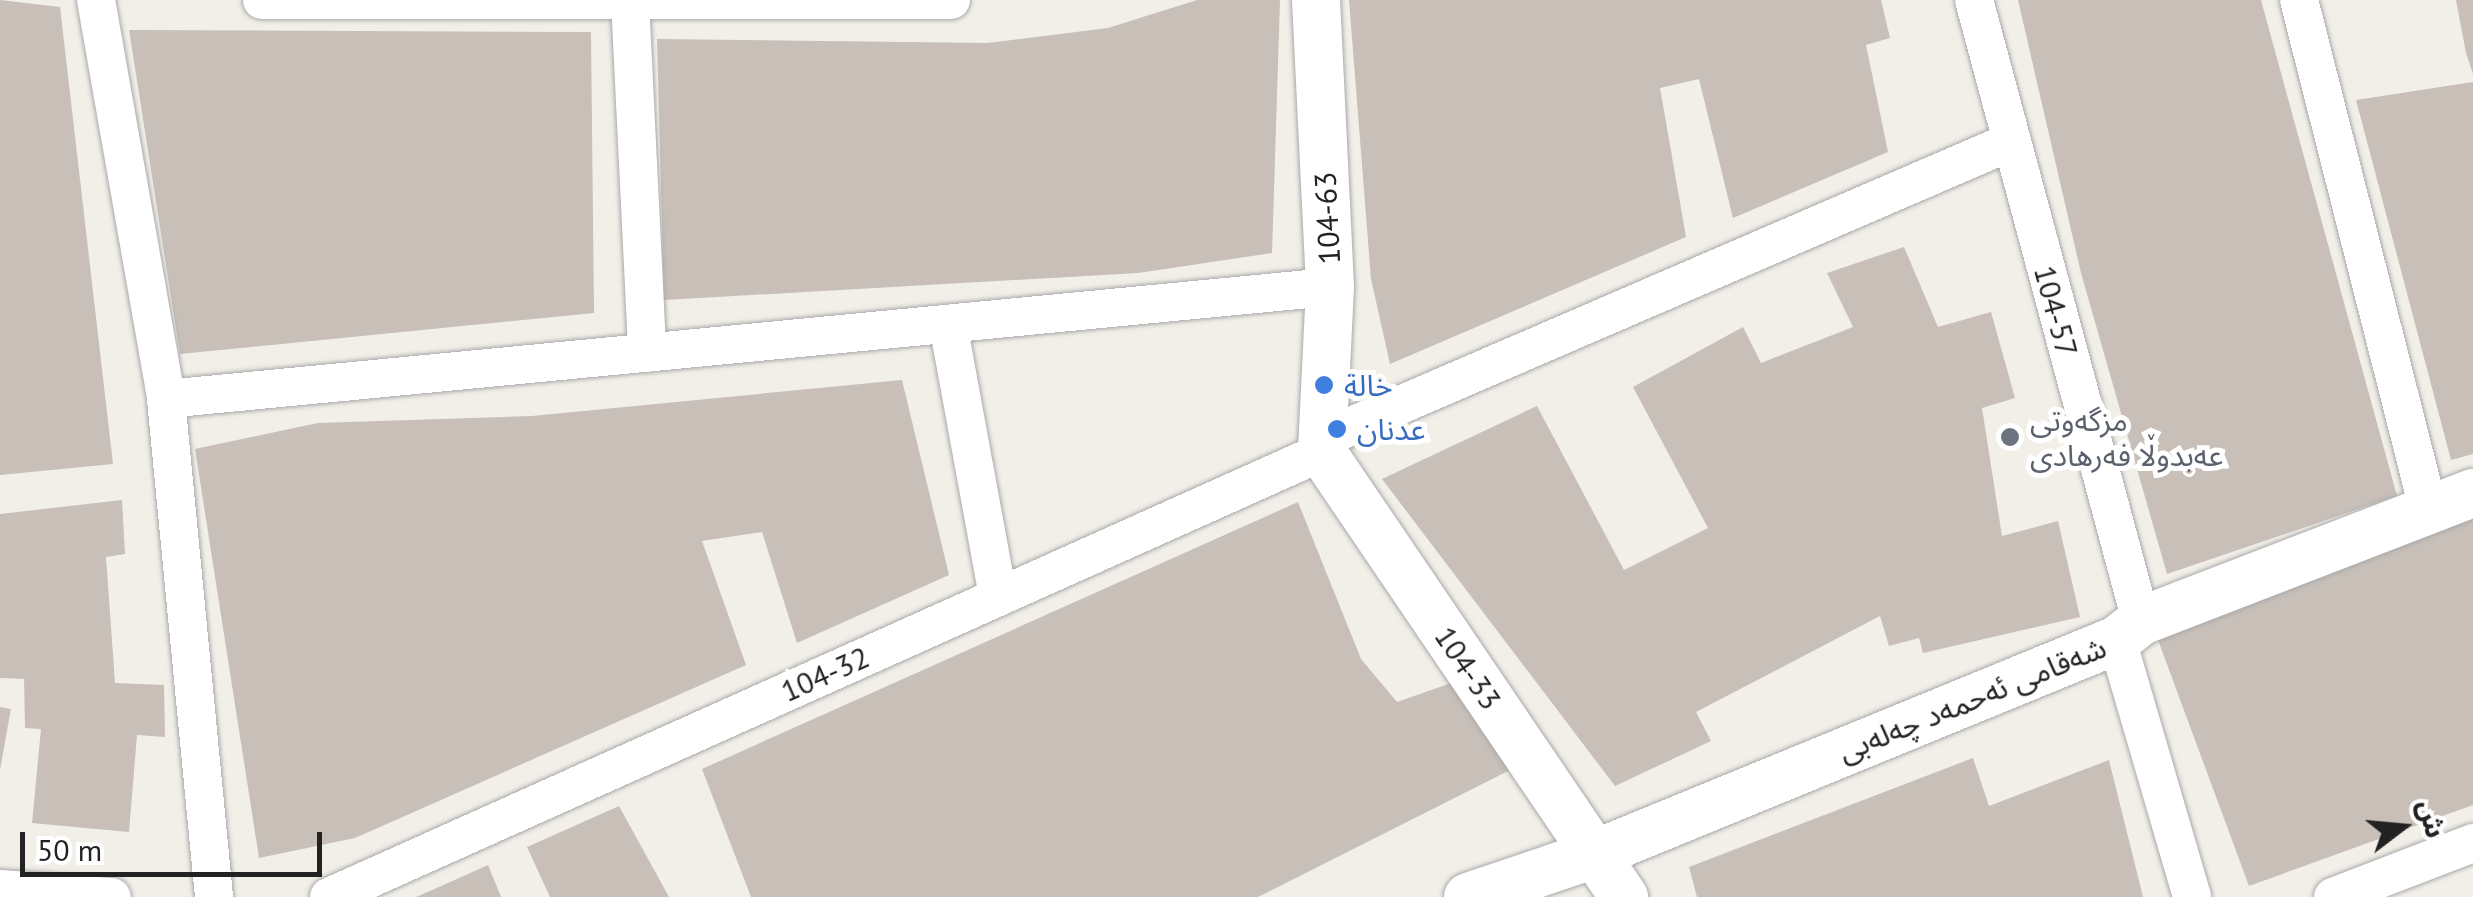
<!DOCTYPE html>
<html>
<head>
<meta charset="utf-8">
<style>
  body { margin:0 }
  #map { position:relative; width:2473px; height:897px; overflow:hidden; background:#f2efe9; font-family:"PT Sans","Noto Sans Arabic",sans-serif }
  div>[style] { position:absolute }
  .building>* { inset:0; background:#c7bfb8; transform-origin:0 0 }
  .roads { filter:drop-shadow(0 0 2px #a9a9a9) drop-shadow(0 0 2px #a9a9a9) }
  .minor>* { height:38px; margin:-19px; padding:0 19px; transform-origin:19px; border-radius:19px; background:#fff }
  .tertiary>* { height:48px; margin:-24px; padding:0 24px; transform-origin:24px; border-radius:24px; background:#fff }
  .dots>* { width:28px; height:28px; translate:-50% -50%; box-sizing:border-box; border:5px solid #fff; border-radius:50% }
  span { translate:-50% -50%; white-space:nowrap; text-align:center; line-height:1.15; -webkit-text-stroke:10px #fff; paint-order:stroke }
  .street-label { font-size:30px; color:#222 }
  .shop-label { font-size:30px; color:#366cbe }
  .left { translate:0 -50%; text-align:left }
  .worship-label { font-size:30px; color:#5b616d }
  .north { position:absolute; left:2353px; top:777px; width:100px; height:100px; -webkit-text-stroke:8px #fff; paint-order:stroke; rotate:74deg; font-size:28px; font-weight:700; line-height:40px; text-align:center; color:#222 }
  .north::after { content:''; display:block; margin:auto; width:35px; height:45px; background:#222; clip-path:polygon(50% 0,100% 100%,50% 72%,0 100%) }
  .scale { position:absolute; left:20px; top:832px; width:302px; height:45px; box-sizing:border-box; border:5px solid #222; border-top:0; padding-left:12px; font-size:30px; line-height:35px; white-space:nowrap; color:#222; -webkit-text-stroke:8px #fff; paint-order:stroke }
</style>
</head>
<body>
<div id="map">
  <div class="building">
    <i style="clip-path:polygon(0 0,60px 7px,113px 464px,0 475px)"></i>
    <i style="clip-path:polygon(1197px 0,1280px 0,1272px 253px,1138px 273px,664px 300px,657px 39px,987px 43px,1108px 28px)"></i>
    <i style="clip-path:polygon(1349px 0,1881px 0,1890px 38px,1866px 45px,1888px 152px,1733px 218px,1699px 79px,1660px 88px,1686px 237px,1390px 364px,1371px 279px)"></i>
    <i style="clip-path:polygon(2018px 0,2261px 0,2397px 496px,2167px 574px,2081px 273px)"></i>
    <i style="clip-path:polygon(2456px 0,2473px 0,2473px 74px,2466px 53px)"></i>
    <i style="clip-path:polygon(129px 30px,591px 32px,594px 313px,180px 354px)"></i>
    <i style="clip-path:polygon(2473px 82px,2473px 454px,2451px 460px,2356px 100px)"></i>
    <i style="clip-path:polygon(1904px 247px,1938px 327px,1991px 312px,2015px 398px,1982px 408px,2002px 536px,2058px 521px,2080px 617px,1923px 653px,1919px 638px,1889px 646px,1880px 616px,1696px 712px,1711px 741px,1615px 786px,1382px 479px,1537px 406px,1624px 570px,1708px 528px,1633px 387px,1743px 327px,1761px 363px,1853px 327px,1827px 273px)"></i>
    <i style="clip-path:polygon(902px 380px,949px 575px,797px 643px,762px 532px,702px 541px,746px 665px,355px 838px,259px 858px,195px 449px,318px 423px,532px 416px)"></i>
    <i style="clip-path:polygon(122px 500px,125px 554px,106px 557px,115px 683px,164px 685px,165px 737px,137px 735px,129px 832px,32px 823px,41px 729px,25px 728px,24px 679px,0 678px,0 514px)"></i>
    <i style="clip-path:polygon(1298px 502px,1361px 659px,1397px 702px,1454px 682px,1516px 767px,1258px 897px,751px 897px,702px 769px)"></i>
    <i style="clip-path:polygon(2473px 513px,2473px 805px,2249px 886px,2158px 640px)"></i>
    <i style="left:0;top:707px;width:11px;height:150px;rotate:10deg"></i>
    <i style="clip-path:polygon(1973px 758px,1989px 806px,2109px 760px,2143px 897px,1697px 897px,1689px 867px)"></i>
    <i style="clip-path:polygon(619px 806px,669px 897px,550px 897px,527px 847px)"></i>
    <i style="clip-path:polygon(488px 865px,501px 897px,416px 897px,439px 887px)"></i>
  </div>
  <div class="roads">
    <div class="minor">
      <i style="left:96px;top:0;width:405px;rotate:80deg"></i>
      <i style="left:166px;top:399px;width:500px;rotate:84.49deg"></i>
      <i style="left:262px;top:0;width:689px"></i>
      <i style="left:630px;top:0;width:353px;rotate:87.2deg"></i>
      <i style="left:1974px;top:0;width:643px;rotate:74.95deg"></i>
      <i style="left:2299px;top:0;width:524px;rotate:75.75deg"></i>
      <i style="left:948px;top:324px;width:277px;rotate:79.6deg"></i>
      <i style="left:166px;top:399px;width:1169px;rotate:-5.5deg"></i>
      <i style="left:1326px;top:437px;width:745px;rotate:-23.33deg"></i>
      <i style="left:2117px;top:640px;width:268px;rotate:73.7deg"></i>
      <i style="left:0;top:889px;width:112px;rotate:4.1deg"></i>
      <i style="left:329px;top:897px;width:1088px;rotate:-24.14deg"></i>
      <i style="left:2333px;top:897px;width:150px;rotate:-21.1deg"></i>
    </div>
    <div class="tertiary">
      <i style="left:1316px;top:0;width:287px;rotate:87.2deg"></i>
      <i style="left:1330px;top:287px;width:165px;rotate:92.8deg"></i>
      <i style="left:1322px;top:452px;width:538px;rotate:55.84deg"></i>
      <i style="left:1468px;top:897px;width:134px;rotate:-18.7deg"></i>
      <i style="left:1595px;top:854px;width:564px;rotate:-22.29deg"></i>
      <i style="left:2117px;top:640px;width:31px;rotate:-38deg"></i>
      <i style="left:2141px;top:621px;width:356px;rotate:-21.1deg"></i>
    </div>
  </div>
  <div class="dots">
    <i style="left:1324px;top:385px;background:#3f7fe0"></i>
    <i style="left:1337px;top:429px;background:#3f7fe0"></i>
    <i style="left:2010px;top:437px;background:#6b7280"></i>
  </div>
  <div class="street-label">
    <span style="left:1327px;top:218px;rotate:-93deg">104-63</span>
    <span style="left:2056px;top:311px;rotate:75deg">104-57</span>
    <span style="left:1468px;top:668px;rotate:56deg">104-33</span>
    <span style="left:825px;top:674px;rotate:-24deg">104-32</span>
    <span style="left:1972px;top:699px;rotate:-22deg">شەقامی ئەحمەد چەلەبی</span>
  </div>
  <div class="shop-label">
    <span class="left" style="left:1344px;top:385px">خالة</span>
    <span class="left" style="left:1357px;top:429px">عدنان</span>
  </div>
  <div class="worship-label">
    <span class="left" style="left:2030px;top:437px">مزگەوتی<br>عەبدوڵا فەرهادی</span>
  </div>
  <div class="north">ش</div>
  <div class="scale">50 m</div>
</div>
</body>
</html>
